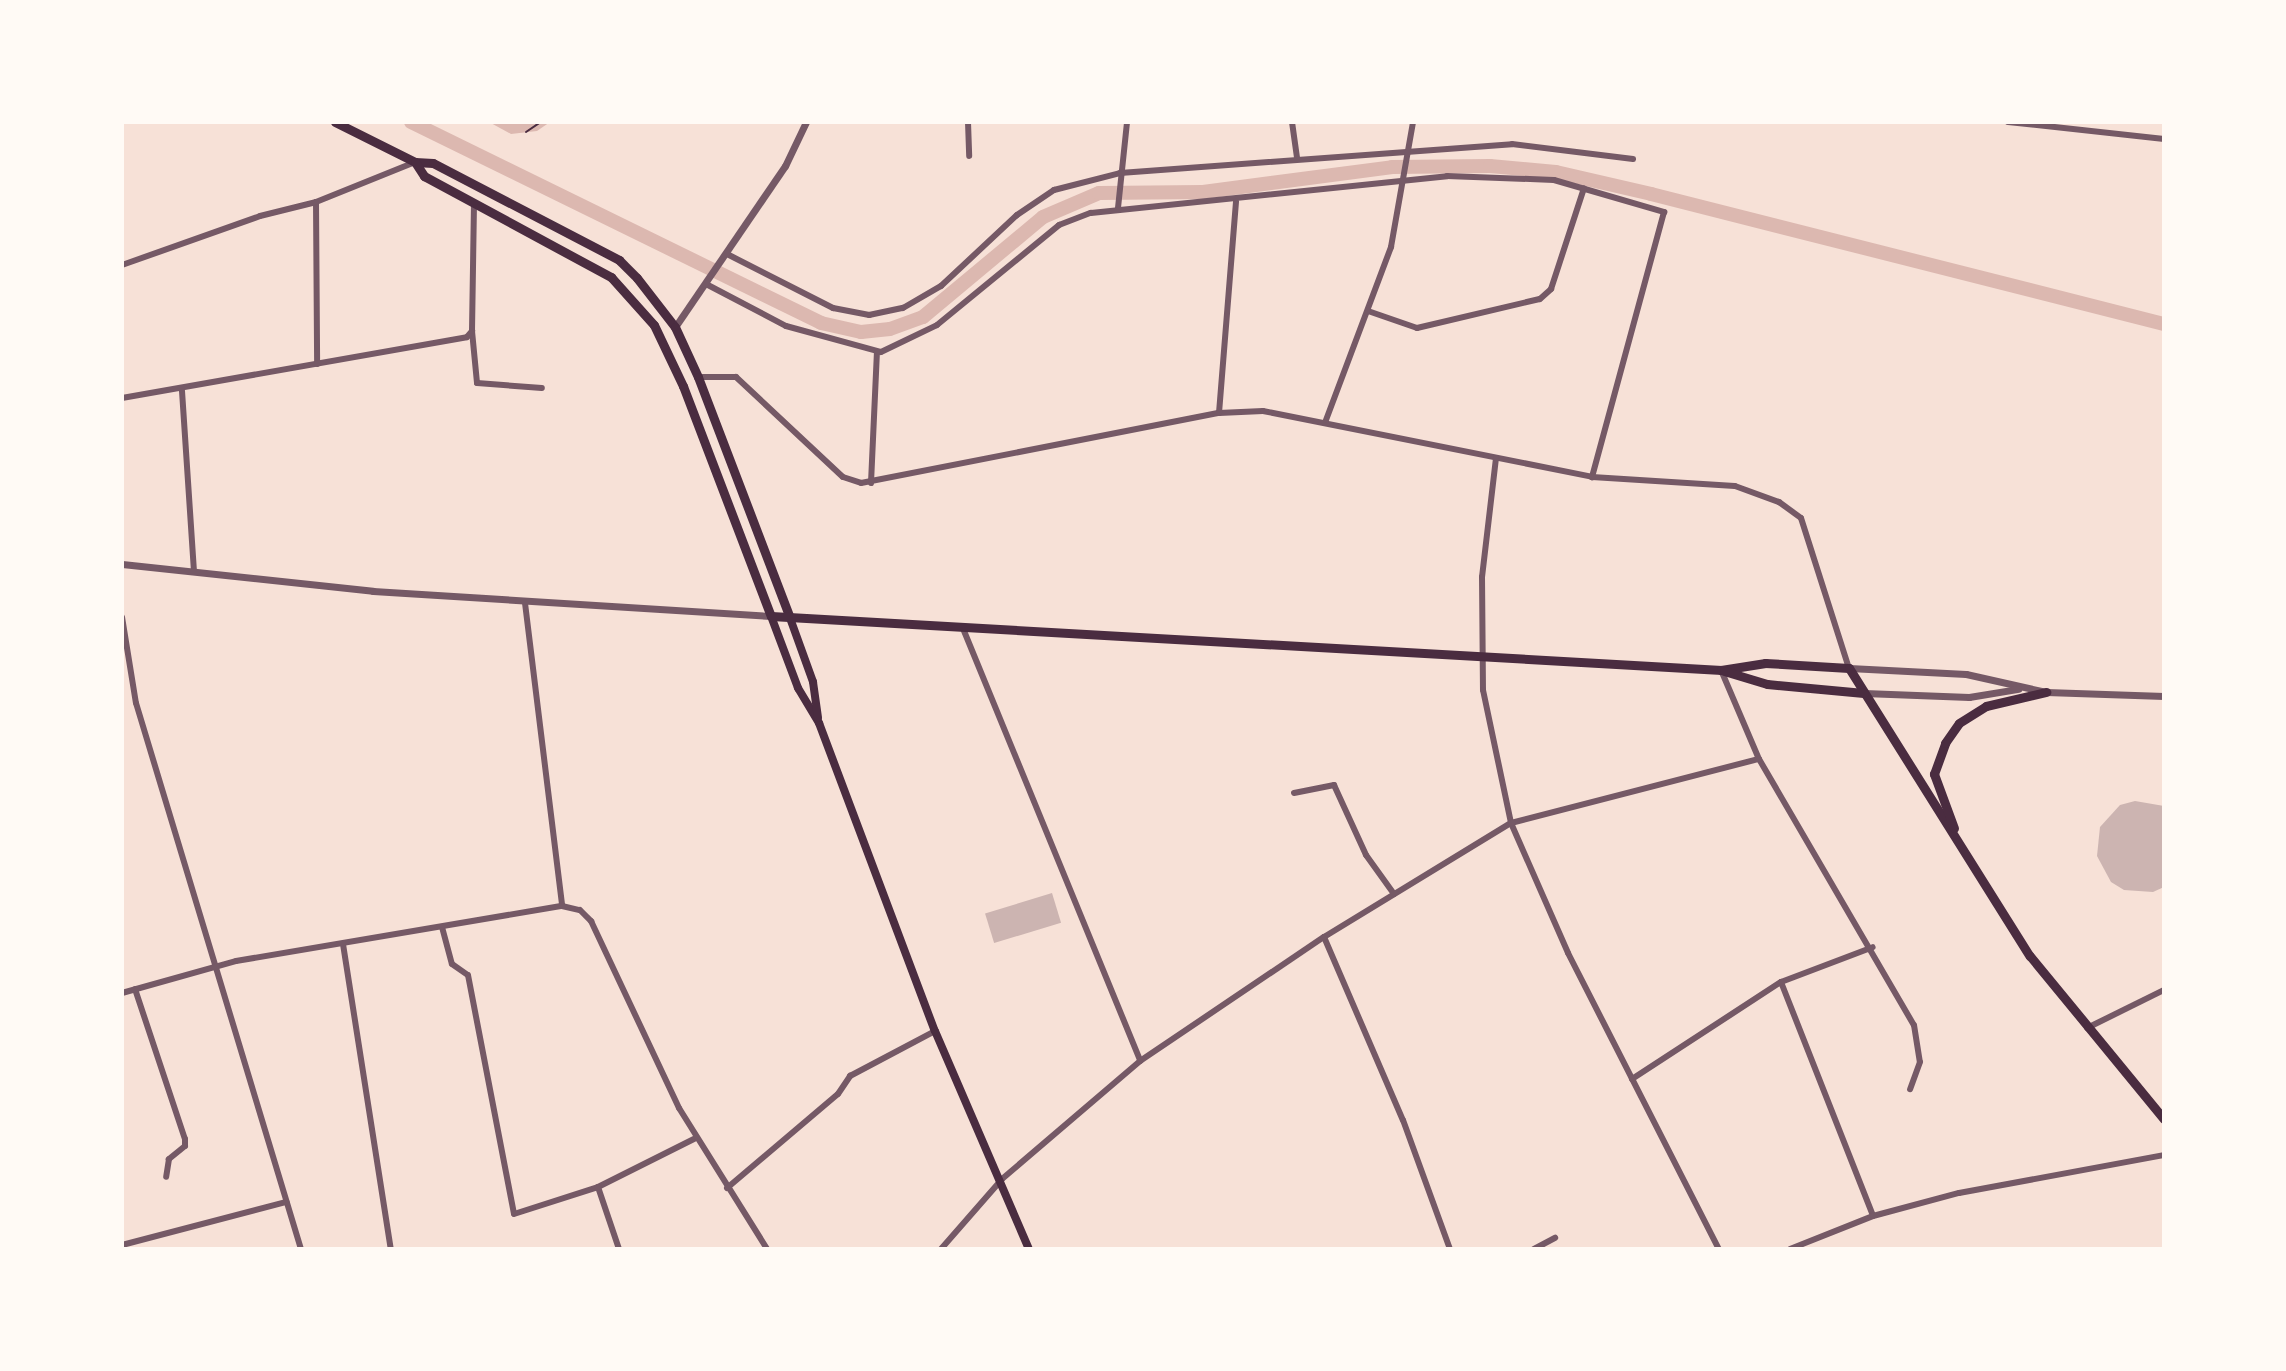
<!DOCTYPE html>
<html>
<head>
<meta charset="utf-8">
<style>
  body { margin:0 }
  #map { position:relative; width:2286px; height:1371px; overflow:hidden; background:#f7e1d7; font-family:"Work Sans",sans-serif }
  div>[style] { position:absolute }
  .water>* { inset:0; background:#dcb8b0 }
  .canal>* { height:14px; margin:-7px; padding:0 7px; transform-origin:7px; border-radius:7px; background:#dcb8b0 }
  .building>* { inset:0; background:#ccb4b1; transform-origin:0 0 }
  .path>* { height:2px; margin:-1px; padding:0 1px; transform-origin:1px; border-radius:1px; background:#4a2c40 }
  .minor>* { height:6px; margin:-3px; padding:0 3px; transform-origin:3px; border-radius:3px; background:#755966 }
  .tertiary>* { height:7px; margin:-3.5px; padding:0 3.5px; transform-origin:3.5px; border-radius:3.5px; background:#755966 }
  .secondary>* { height:8px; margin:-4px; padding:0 4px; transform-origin:4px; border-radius:4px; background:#4a2c40 }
  .primary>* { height:9px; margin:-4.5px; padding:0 4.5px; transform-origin:4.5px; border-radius:4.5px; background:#4a2c40 }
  span { translate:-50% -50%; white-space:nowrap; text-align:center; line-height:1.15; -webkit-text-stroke:6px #fffaf5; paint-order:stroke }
  .frame { position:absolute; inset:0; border:124px solid #fffaf5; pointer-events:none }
</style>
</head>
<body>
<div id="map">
  <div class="water">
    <i style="clip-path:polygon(489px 122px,550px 122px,537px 131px,511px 134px)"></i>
  </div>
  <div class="canal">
    <i style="left:411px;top:122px;width:457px;rotate:26.1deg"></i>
    <i style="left:821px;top:323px;width:41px;rotate:12.7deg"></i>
    <i style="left:861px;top:332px;width:29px;rotate:-6deg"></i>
    <i style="left:890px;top:329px;width:35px;rotate:-20deg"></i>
    <i style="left:923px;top:317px;width:156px;rotate:-39.8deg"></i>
    <i style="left:1043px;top:217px;width:61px;rotate:-23.2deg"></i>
    <i style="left:1099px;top:193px;width:104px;rotate:-0.6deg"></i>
    <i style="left:1203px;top:192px;width:191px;rotate:-7.5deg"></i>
    <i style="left:1392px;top:167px;width:98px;rotate:-0.6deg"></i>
    <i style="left:1490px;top:166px;width:66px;rotate:5.2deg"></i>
    <i style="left:1556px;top:172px;width:98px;rotate:13deg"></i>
    <i style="left:1651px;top:194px;width:529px;rotate:14.22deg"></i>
  </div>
  <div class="building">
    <i style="clip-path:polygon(2135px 801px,2164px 806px,2164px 887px,2153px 892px,2124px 890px,2111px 882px,2097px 856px,2100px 827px,2120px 805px)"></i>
    <i style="left:1052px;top:893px;width:31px;height:70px;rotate:73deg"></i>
  </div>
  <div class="path">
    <i style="left:526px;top:132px;width:18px;rotate:-34deg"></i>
  </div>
  <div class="minor">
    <i style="left:968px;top:122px;width:34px;rotate:88deg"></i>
    <i style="left:1292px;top:122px;width:36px;rotate:82deg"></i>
    <i style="left:2008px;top:122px;width:157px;rotate:6.2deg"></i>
    <i style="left:316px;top:202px;width:162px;rotate:89.6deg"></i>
    <i style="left:1118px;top:208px;width:86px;rotate:-84deg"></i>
    <i style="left:727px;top:254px;width:119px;rotate:27deg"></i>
    <i style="left:833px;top:308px;width:37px;rotate:11deg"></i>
    <i style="left:869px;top:315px;width:35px;rotate:-12deg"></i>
    <i style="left:903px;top:308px;width:44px;rotate:-30.1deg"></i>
    <i style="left:941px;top:286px;width:104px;rotate:-43.1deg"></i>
    <i style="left:1017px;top:215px;width:45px;rotate:-34deg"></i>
    <i style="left:1054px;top:190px;width:68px;rotate:-14.4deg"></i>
    <i style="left:1120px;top:173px;width:393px;rotate:-4.2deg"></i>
    <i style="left:1512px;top:144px;width:122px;rotate:7.1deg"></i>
    <i style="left:122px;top:265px;width:146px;rotate:-19.5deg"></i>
    <i style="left:260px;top:216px;width:58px;rotate:-14deg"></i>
    <i style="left:316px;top:202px;width:107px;rotate:-22deg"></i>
    <i style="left:706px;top:284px;width:90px;rotate:27.7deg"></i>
    <i style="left:786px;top:326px;width:98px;rotate:15.3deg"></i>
    <i style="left:881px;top:352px;width:62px;rotate:-25.7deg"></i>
    <i style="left:937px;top:325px;width:158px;rotate:-39.3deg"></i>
    <i style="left:1059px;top:225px;width:34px;rotate:-21deg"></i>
    <i style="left:1091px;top:213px;width:358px;rotate:-5.9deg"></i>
    <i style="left:1447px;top:176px;width:107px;rotate:2.1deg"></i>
    <i style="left:1554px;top:180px;width:115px;rotate:16.2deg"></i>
    <i style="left:1664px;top:212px;width:275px;rotate:105.2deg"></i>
    <i style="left:1368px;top:311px;width:52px;rotate:19.1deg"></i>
    <i style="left:1417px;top:328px;width:126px;rotate:-13.3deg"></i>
    <i style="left:1540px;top:299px;width:15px;rotate:-42deg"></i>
    <i style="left:1551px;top:289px;width:106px;rotate:-71.9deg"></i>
    <i style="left:472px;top:331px;width:52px;rotate:84.5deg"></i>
    <i style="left:477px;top:383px;width:65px;rotate:4.4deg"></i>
    <i style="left:698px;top:377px;width:38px"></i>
    <i style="left:736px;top:377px;width:146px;rotate:43.1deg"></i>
    <i style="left:843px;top:477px;width:19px;rotate:18deg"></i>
    <i style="left:861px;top:483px;width:365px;rotate:-11.1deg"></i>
    <i style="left:1219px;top:413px;width:44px;rotate:-2.6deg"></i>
    <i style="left:1263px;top:411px;width:336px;rotate:11.3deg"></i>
    <i style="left:1592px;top:477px;width:143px;rotate:3.6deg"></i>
    <i style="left:1735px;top:486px;width:47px;rotate:20deg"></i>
    <i style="left:1779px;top:502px;width:27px;rotate:36deg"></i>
    <i style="left:1801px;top:518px;width:157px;rotate:72.3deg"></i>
    <i style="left:182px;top:391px;width:181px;rotate:86.2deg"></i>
    <i style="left:122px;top:398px;width:350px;rotate:-10deg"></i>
    <i style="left:467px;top:337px;width:8px;rotate:-50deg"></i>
    <i style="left:472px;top:331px;width:126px;rotate:-89.1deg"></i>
    <i style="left:1219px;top:413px;width:212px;rotate:-85.4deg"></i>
    <i style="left:1326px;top:420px;width:185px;rotate:-69.4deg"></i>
    <i style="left:1391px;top:247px;width:127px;rotate:-80deg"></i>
    <i style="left:1496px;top:458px;width:120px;rotate:96.7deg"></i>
    <i style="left:1482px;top:577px;width:113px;rotate:89.5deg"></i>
    <i style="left:1483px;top:690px;width:136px;rotate:78.1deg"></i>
    <i style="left:1511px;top:823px;width:142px;rotate:66.3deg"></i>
    <i style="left:1568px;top:953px;width:332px;rotate:63deg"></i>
    <i style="left:871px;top:483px;width:131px;rotate:-87.4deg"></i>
    <i style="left:525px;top:603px;width:305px;rotate:83deg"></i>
    <i style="left:122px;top:617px;width:87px;rotate:80.8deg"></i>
    <i style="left:136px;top:703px;width:570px;rotate:73.19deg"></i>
    <i style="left:962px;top:626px;width:470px;rotate:67.7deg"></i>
    <i style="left:1721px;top:670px;width:97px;rotate:66.9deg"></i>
    <i style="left:1759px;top:759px;width:308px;rotate:59.8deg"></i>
    <i style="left:1914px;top:1025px;width:37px;rotate:81deg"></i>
    <i style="left:1920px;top:1062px;width:29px;rotate:110deg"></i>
    <i style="left:1294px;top:793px;width:41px;rotate:-11.3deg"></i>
    <i style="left:1334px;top:785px;width:77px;rotate:65.4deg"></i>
    <i style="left:1366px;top:855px;width:48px;rotate:54.3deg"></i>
    <i style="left:442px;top:927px;width:38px;rotate:75deg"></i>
    <i style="left:452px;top:964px;width:19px;rotate:35deg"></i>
    <i style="left:468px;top:975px;width:243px;rotate:79.1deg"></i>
    <i style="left:514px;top:1214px;width:88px;rotate:-17.8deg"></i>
    <i style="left:598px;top:1187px;width:110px;rotate:-26.6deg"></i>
    <i style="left:1324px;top:937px;width:199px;rotate:66.7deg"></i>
    <i style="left:1403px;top:1120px;width:137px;rotate:70deg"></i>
    <i style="left:343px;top:944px;width:309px;rotate:81.1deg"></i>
    <i style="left:1781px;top:982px;width:251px;rotate:68.5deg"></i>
    <i style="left:135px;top:989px;width:158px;rotate:71.6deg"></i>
    <i style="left:185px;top:1139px;width:7px;rotate:90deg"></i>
    <i style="left:185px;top:1146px;width:21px;rotate:141deg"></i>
    <i style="left:169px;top:1159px;width:18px;rotate:99deg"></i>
    <i style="left:122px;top:993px;width:118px;rotate:-15.7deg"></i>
    <i style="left:236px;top:961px;width:331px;rotate:-9.6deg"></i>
    <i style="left:562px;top:906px;width:18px;rotate:13deg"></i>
    <i style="left:580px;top:910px;width:16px;rotate:45deg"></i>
    <i style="left:591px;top:921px;width:207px;rotate:64.8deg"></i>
    <i style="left:679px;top:1108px;width:166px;rotate:58deg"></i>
    <i style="left:2087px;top:1028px;width:86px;rotate:-26.3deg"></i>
    <i style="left:1632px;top:1079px;width:178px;rotate:-33.1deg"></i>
    <i style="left:1781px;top:982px;width:98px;rotate:-20.8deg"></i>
    <i style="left:598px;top:1187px;width:65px;rotate:71.3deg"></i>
    <i style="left:727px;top:1188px;width:145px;rotate:-40.3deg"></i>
    <i style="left:838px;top:1094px;width:22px;rotate:-56deg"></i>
    <i style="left:850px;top:1076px;width:96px;rotate:-27.9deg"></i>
    <i style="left:122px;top:1245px;width:170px;rotate:-14.7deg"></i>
    <i style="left:941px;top:1249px;width:93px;rotate:-48.9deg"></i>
    <i style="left:1002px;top:1179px;width:182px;rotate:-40.5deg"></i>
    <i style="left:1140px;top:1061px;width:222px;rotate:-34deg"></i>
    <i style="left:1324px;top:937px;width:219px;rotate:-31.4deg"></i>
    <i style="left:1511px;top:823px;width:256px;rotate:-14.5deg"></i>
    <i style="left:1534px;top:1249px;width:24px;rotate:-28deg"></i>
    <i style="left:1790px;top:1249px;width:89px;rotate:-21.7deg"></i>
    <i style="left:1873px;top:1216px;width:89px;rotate:-15deg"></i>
    <i style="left:1959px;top:1193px;width:208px;rotate:-10.5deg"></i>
  </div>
  <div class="tertiary">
    <i style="left:675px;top:327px;width:195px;rotate:-55.7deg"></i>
    <i style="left:785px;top:166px;width:49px;rotate:-64.5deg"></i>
    <i style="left:122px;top:564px;width:252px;rotate:6.1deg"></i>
    <i style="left:373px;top:591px;width:399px;rotate:3.6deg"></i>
    <i style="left:1849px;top:668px;width:117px;rotate:2.9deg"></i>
    <i style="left:1966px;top:674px;width:82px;rotate:12.7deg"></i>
    <i style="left:2046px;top:692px;width:118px;rotate:1.9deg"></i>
    <i style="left:1864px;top:693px;width:105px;rotate:2.2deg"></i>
    <i style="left:1969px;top:697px;width:50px;rotate:-9.3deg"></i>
  </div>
  <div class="secondary">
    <i style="left:771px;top:616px;width:77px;rotate:69.4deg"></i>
    <i style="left:798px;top:688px;width:41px;rotate:59deg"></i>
    <i style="left:819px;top:723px;width:329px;rotate:69.4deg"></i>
    <i style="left:935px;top:1031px;width:237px;rotate:66.7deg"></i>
    <i style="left:790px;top:618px;width:68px;rotate:70.2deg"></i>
    <i style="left:813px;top:682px;width:36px;rotate:82deg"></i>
  </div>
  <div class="primary">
    <i style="left:335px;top:122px;width:89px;rotate:26.6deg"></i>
    <i style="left:415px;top:162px;width:18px;rotate:3deg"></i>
    <i style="left:433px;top:163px;width:210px;rotate:27.5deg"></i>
    <i style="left:619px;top:260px;width:25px;rotate:45deg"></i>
    <i style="left:637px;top:278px;width:62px;rotate:52.2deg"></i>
    <i style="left:675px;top:327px;width:55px;rotate:65.3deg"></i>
    <i style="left:698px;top:377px;width:258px;rotate:69.1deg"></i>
    <i style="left:415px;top:162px;width:17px;rotate:57deg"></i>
    <i style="left:424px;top:176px;width:213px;rotate:28.4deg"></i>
    <i style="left:611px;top:277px;width:64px;rotate:48.1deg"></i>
    <i style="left:654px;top:325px;width:68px;rotate:64.6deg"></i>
    <i style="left:683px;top:386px;width:246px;rotate:69.1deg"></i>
    <i style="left:771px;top:616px;width:952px;rotate:3.25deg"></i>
    <i style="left:1721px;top:670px;width:45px;rotate:-9deg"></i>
    <i style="left:1765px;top:663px;width:84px;rotate:3.4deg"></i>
    <i style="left:1849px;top:668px;width:340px;rotate:57.9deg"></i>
    <i style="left:2030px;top:956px;width:211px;rotate:50.6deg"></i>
    <i style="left:1724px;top:671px;width:45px;rotate:16.8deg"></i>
    <i style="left:1767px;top:684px;width:97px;rotate:5.3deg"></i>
    <i style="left:1954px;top:828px;width:58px;rotate:-110.3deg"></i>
    <i style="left:1934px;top:774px;width:33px;rotate:-70deg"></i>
    <i style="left:1945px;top:743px;width:24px;rotate:-55deg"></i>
    <i style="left:1959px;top:723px;width:32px;rotate:-32deg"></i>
    <i style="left:1986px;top:706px;width:62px;rotate:-13.1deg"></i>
  </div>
  <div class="frame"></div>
</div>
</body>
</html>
